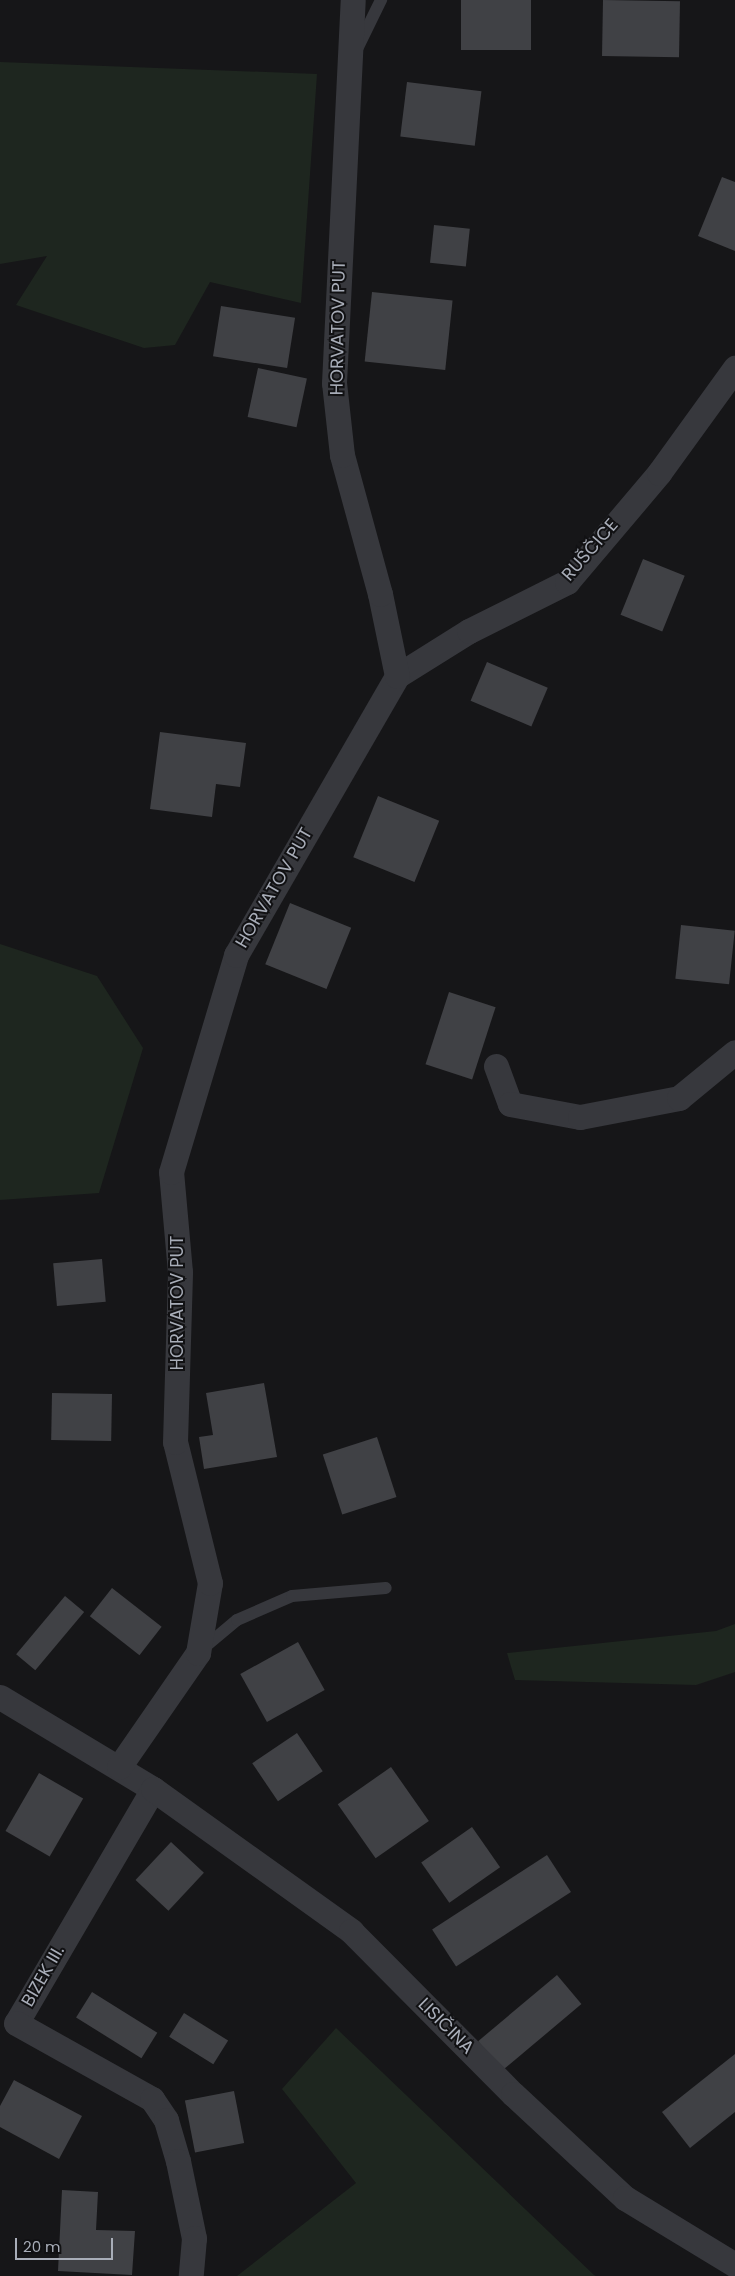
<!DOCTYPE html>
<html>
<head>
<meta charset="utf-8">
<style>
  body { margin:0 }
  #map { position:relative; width:735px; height:2276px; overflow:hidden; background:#161618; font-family:Poppins,sans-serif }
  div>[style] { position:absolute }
  .green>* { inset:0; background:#1e261f }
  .building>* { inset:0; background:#404145; transform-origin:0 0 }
  .lane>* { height:12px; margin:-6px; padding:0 6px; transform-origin:6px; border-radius:6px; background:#37383d }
  .street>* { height:25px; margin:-12.5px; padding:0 12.5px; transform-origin:12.5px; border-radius:12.5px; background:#37383d }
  span { translate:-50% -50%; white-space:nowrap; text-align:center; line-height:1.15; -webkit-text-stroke:4px #111113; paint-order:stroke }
  .street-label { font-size:18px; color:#a8adb8 }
  .scale { position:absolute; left:15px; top:2238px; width:98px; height:22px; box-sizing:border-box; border:2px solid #a8adb8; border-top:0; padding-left:6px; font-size:15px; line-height:18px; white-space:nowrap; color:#a8adb8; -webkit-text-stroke:4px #111113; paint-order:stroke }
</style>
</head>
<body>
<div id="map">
  <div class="green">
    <i style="clip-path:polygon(0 62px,317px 74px,301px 303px,210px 282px,175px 345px,144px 348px,16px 305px,47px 256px,0 264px)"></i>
    <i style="clip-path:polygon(0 944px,97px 976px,143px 1048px,99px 1193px,0 1200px)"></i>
    <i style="clip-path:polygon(735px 1624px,735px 1672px,696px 1685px,515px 1680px,507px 1653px,716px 1631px)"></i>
    <i style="clip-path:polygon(336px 2028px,594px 2275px,596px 2276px,237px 2276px,356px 2183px,282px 2089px)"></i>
  </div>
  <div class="building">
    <i style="left:461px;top:0;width:70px;height:50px"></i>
    <i style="left:603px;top:0;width:77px;height:56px;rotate:1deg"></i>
    <i style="left:407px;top:82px;width:75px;height:55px;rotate:7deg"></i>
    <i style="clip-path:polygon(722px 177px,735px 182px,735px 251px,698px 236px)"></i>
    <i style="left:434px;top:225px;width:36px;height:38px;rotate:6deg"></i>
    <i style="left:372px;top:292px;width:81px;height:70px;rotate:6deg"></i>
    <i style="left:221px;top:306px;width:75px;height:51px;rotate:9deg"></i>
    <i style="left:258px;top:368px;width:50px;height:50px;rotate:12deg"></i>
    <i style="left:643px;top:559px;width:45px;height:60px;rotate:22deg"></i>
    <i style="left:487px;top:662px;width:66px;height:42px;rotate:23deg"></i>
    <i style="clip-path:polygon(160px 732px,246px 743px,240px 787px,216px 784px,212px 817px,150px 809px)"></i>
    <i style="left:378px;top:796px;width:66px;height:66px;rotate:22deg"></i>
    <i style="left:290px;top:903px;width:66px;height:66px;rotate:22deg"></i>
    <i style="left:681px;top:925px;width:54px;height:54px;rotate:6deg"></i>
    <i style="left:449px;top:992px;width:49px;height:76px;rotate:18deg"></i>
    <i style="left:102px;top:1259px;width:43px;height:49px;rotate:85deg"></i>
    <i style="clip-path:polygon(264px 1383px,277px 1457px,204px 1469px,199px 1437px,213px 1435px,206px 1393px)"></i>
    <i style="left:52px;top:1393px;width:60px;height:47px;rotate:1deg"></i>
    <i style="left:377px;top:1437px;width:63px;height:57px;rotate:72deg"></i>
    <i style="left:112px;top:1588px;width:63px;height:36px;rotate:38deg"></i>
    <i style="left:65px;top:1596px;width:25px;height:76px;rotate:40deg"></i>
    <i style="left:298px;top:1642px;width:55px;height:66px;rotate:61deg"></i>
    <i style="left:297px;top:1733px;width:46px;height:54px;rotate:56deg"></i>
    <i style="left:391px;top:1767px;width:66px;height:65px;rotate:55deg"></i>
    <i style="left:39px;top:1773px;width:51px;height:67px;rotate:30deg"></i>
    <i style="left:472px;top:1827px;width:49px;height:62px;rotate:55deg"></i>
    <i style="left:171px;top:1842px;width:45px;height:52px;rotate:43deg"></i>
    <i style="left:547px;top:1855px;width:44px;height:137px;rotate:57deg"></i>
    <i style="left:557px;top:1975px;width:38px;height:103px;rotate:50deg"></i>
    <i style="left:92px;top:1992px;width:77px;height:30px;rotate:32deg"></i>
    <i style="left:184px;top:2013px;width:52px;height:28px;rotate:32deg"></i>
    <i style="clip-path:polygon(735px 2054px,735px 2112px,690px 2148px,662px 2112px)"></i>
    <i style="clip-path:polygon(14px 2080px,82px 2116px,59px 2159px,0 2127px,0 2106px)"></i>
    <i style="left:234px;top:2091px;width:53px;height:50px;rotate:79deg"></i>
    <i style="clip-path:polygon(62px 2190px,98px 2192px,96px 2230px,135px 2231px,132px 2275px,58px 2271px)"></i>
  </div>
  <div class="lane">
    <i style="left:357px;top:49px;width:55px;rotate:-63.9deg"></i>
    <i style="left:200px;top:1651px;width:48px;rotate:-40deg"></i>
    <i style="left:237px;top:1620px;width:60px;rotate:-23.6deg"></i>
    <i style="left:292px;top:1596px;width:94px;rotate:-4.9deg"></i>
  </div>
  <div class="street">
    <i style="left:397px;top:676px;width:85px;rotate:-32deg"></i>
    <i style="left:469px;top:631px;width:110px;rotate:-26.6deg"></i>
    <i style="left:567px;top:582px;width:143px;rotate:-49.8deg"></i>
    <i style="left:659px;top:473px;width:130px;rotate:-54.1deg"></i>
    <i style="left:496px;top:1066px;width:40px;rotate:69.8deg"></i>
    <i style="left:510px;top:1104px;width:71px;rotate:10.5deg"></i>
    <i style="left:580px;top:1117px;width:101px;rotate:-10.9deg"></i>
    <i style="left:679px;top:1098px;width:72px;rotate:-39.4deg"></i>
    <i style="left:0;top:1697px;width:179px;rotate:31deg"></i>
    <i style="left:153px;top:1789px;width:271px;rotate:120.3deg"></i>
    <i style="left:16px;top:2023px;width:156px;rotate:29.2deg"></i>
    <i style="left:152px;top:2099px;width:25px;rotate:56deg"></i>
    <i style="left:166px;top:2120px;width:43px;rotate:73.7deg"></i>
    <i style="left:178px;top:2161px;width:79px;rotate:78.3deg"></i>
    <i style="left:194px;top:2238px;width:38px;rotate:95deg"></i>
    <i style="left:119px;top:1767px;width:139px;rotate:-55.3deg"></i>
    <i style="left:198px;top:1653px;width:71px;rotate:-80.3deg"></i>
    <i style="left:210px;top:1583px;width:145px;rotate:-103.9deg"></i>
    <i style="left:175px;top:1442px;width:170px;rotate:-88.3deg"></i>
    <i style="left:180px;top:1272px;width:100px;rotate:-95.1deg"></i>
    <i style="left:171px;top:1172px;width:227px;rotate:-73.3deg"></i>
    <i style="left:236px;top:955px;width:322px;rotate:-60deg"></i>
    <i style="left:397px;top:676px;width:84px;rotate:-101.7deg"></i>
    <i style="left:380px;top:594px;width:144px;rotate:-105.3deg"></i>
    <i style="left:342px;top:455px;width:72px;rotate:-96.3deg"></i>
    <i style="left:334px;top:383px;width:383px;rotate:-87.2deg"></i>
    <i style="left:153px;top:1789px;width:244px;rotate:35.6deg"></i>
    <i style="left:351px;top:1931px;width:230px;rotate:45.2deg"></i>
    <i style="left:513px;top:2094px;width:153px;rotate:42.9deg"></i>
    <i style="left:625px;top:2198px;width:129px;rotate:31.3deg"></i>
  </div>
  <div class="street-label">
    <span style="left:338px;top:328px;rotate:-89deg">HORVATOV PUT</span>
    <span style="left:590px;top:550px;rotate:-49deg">RUŠČICE</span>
    <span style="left:274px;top:888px;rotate:-60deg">HORVATOV PUT</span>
    <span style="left:177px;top:1303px;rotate:-90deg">HORVATOV PUT</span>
    <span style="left:43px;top:1976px;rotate:-60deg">BIZEK III.</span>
    <span style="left:446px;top:2026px;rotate:45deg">LISIČINA</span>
  </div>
  <div class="scale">20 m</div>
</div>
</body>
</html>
